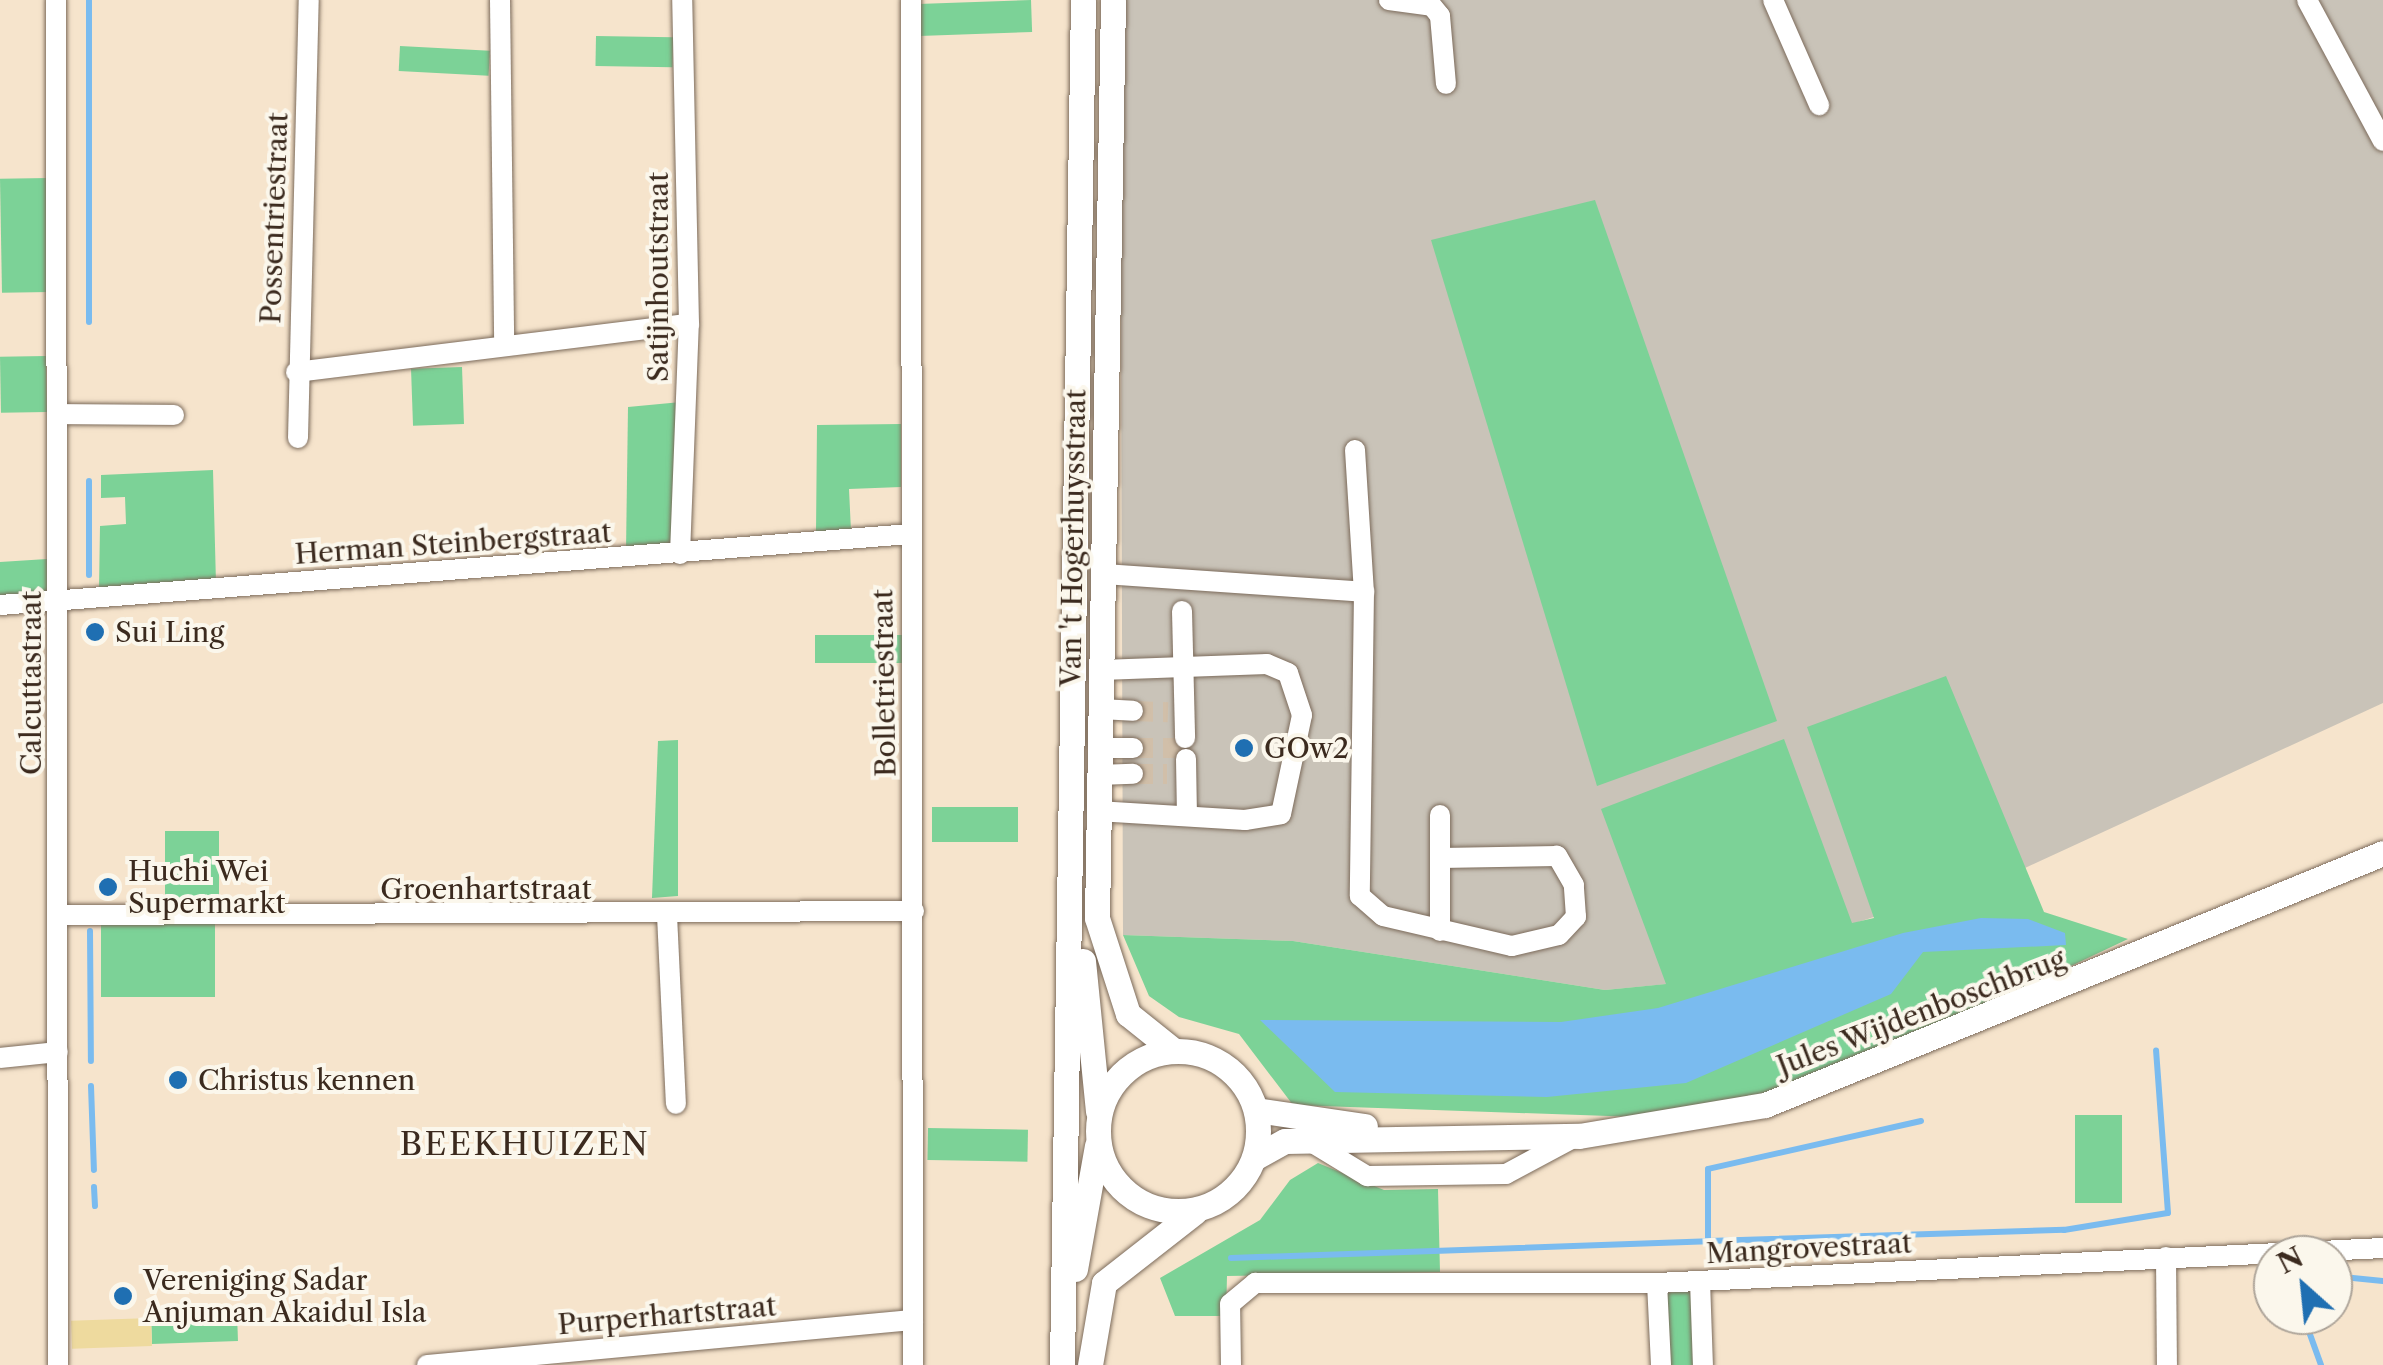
<!DOCTYPE html>
<html>
<head>
<meta charset="utf-8">
<style>
  body { margin:0 }
  #map { position:relative; width:2383px; height:1365px; overflow:hidden; background:#f6e4cc; font-family:"Libre Caslon Text",serif }
  div>[style] { position:absolute }
  .industrial>* { inset:0; background:#c9c3b8 }
  .green>* { inset:0; background:#7cd297; transform-origin:0 0 }
  .sand>* { inset:0; background:#eeda9e; transform-origin:0 0 }
  .water>* { inset:0; background:#7abbef }
  .stream>* { height:6px; margin:-3px; padding:0 3px; transform-origin:3px; border-radius:3px; background:#7abbef }
  .minor-tunnel>* { height:20px; margin-top:-10px; transform-origin:0; background:repeating-linear-gradient(90deg,#d1bfa9 0 20px,transparent 0 30px) }
  .roads { filter:drop-shadow(0 0 2px #7c6b5b) drop-shadow(0 0 2px #7c6b5b) }
  .minor>* { height:20px; margin:-10px; padding:0 10px; transform-origin:10px; border-radius:10px; background:#fff }
  .major>* { height:25px; margin:-12.5px; padding:0 12.5px; transform-origin:12.5px; border-radius:12.5px; background:#fff }
  .major>.ring { margin:-12.5px; padding:0; box-sizing:content-box; background:none; border:25px solid #fff; border-radius:50% }
  .dots>* { width:28px; height:28px; translate:-50% -50%; box-sizing:border-box; border:5px solid #fbf7ec; border-radius:50% }
  span { translate:-50% -50%; white-space:nowrap; text-align:center; line-height:1.15; -webkit-text-stroke:8px #fbf7ec; paint-order:stroke }
  .street-label { font-size:28px; color:#3b2a1e }
  .poi-label { font-size:28px; color:#3b2a1e }
  .left { translate:0 -50%; text-align:left }
  .quarter-label { font-size:32px; color:#3b2a1e; letter-spacing:2.5px }
  .north { position:absolute; left:2253px; top:1235px; width:100px; height:100px; box-sizing:border-box; background:#fbf7ec; border:2px solid #aea59a; border-radius:50%; rotate:333deg; font-size:28px; font-weight:700; line-height:40px; text-align:center; color:#3b2a1e }
  .north::after { content:''; display:block; margin:auto; width:35px; height:45px; background:#1f6fb2; clip-path:polygon(50% 0,100% 100%,50% 72%,0 100%) }
</style>
</head>
<body>
<div id="map">
  <div class="industrial">
    <i style="clip-path:polygon(1120px 0,2383px 0,2383px 703px,2025px 868px,1667px 984px,1605px 990px,1293px 941px,1123px 935px)"></i>
  </div>
  <div class="green">
    <i style="left:1031px;top:0;width:32px;height:113px;rotate:88deg"></i>
    <i style="left:596px;top:36px;width:77px;height:30px;rotate:1deg"></i>
    <i style="left:400px;top:46px;width:90px;height:25px;rotate:3deg"></i>
    <i style="left:48px;top:178px;width:114px;height:48px;rotate:89deg"></i>
    <i style="clip-path:polygon(1595px 200px,1777px 721px,1597px 786px,1431px 240px)"></i>
    <i style="left:46px;top:356px;width:56px;height:46px;rotate:89deg"></i>
    <i style="left:462px;top:367px;width:57px;height:51px;rotate:88deg"></i>
    <i style="clip-path:polygon(681px 402px,677px 534px,669px 545px,626px 551px,628px 407px)"></i>
    <i style="clip-path:polygon(901px 424px,901px 487px,849px 489px,851px 531px,816px 532px,817px 425px)"></i>
    <i style="clip-path:polygon(213px 470px,216px 583px,99px 589px,100px 526px,126px 524px,125px 497px,101px 498px,101px 475px)"></i>
    <i style="clip-path:polygon(47px 559px,47px 593px,0 599px,0 562px)"></i>
    <i style="left:906px;top:635px;width:28px;height:91px;rotate:90deg"></i>
    <i style="clip-path:polygon(1946px 676px,2044px 912px,2128px 939px,1909px 1043px,1759px 1096px,1637px 1117px,1293px 1105px,1239px 1034px,1179px 1017px,1149px 996px,1123px 935px,1293px 941px,1605px 990px,1666px 984px,1601px 809px,1784px 739px,1852px 923px,1874px 918px,1807px 727px)"></i>
    <i style="clip-path:polygon(678px 740px,678px 896px,652px 898px,658px 741px)"></i>
    <i style="left:932px;top:807px;width:86px;height:35px"></i>
    <i style="left:165px;top:831px;width:54px;height:76px"></i>
    <i style="left:101px;top:922px;width:114px;height:75px"></i>
    <i style="left:2075px;top:1115px;width:47px;height:88px"></i>
    <i style="left:928px;top:1128px;width:100px;height:32px;rotate:1deg"></i>
    <i style="clip-path:polygon(1318px 1163px,1384px 1190px,1438px 1189px,1440px 1272px,1227px 1276px,1226px 1316px,1175px 1316px,1160px 1278px,1260px 1220px,1290px 1180px)"></i>
    <i style="left:1694px;top:1291px;width:74px;height:27px;rotate:87deg"></i>
    <i style="left:237px;top:1313px;width:28px;height:86px;rotate:88deg"></i>
  </div>
  <div class="sand">
    <i style="left:151px;top:1318px;width:28px;height:80px;rotate:88deg"></i>
  </div>
  <div class="water">
    <i style="clip-path:polygon(1981px 918px,2028px 919px,2065px 933px,2066px 945px,1923px 952px,1891px 994px,1686px 1083px,1547px 1097px,1335px 1092px,1260px 1020px,1561px 1022px,1658px 1008px,1903px 933px)"></i>
  </div>
  <div class="stream">
    <i style="left:89px;top:0;width:322px;rotate:90deg"></i>
    <i style="left:89px;top:575px;width:94px;rotate:-90deg"></i>
    <i style="left:90px;top:931px;width:130px;rotate:89.6deg"></i>
    <i style="left:91px;top:1086px;width:84px;rotate:88deg"></i>
    <i style="left:1921px;top:1121px;width:218px;rotate:167.3deg"></i>
    <i style="left:1708px;top:1169px;width:72px;rotate:90deg"></i>
    <i style="left:1708px;top:1241px;width:356px;rotate:-1.8deg"></i>
    <i style="left:2064px;top:1230px;width:105px;rotate:-9.3deg"></i>
    <i style="left:2168px;top:1213px;width:163px;rotate:-94.2deg"></i>
    <i style="left:94px;top:1187px;width:19px;rotate:87deg"></i>
    <i style="left:1231px;top:1258px;width:477px;rotate:-2deg"></i>
    <i style="left:2333px;top:1276px;width:50px;rotate:5.7deg"></i>
    <i style="left:2303px;top:1315px;width:53px;rotate:70.2deg"></i>
  </div>
  <div class="minor-tunnel">
    <i style="left:1133px;top:711px;width:35px;rotate:2deg"></i>
    <i style="left:1133px;top:748px;width:53px"></i>
    <i style="left:1133px;top:774px;width:34px"></i>
  </div>
  <div class="roads">
    <div class="minor">
      <i style="left:56px;top:0;width:1365px;rotate:89.92deg"></i>
      <i style="left:500px;top:0;width:344px;rotate:89.3deg"></i>
      <i style="left:911px;top:0;width:1365px;rotate:89.92deg"></i>
      <i style="left:1389px;top:0;width:43px;rotate:7.9deg"></i>
      <i style="left:1432px;top:6px;width:13px;rotate:51deg"></i>
      <i style="left:1440px;top:16px;width:68px;rotate:85deg"></i>
      <i style="left:1773px;top:0;width:115px;rotate:66.3deg"></i>
      <i style="left:2307px;top:0;width:160px;rotate:61.7deg"></i>
      <i style="left:296px;top:372px;width:396px;rotate:-7deg"></i>
      <i style="left:58px;top:414px;width:116px;rotate:0.5deg"></i>
      <i style="left:298px;top:438px;width:438px;rotate:-88.6deg"></i>
      <i style="left:1355px;top:450px;width:142px;rotate:86.4deg"></i>
      <i style="left:1364px;top:592px;width:304px;rotate:90.8deg"></i>
      <i style="left:1360px;top:896px;width:30px;rotate:41deg"></i>
      <i style="left:1383px;top:916px;width:132px;rotate:13.1deg"></i>
      <i style="left:1512px;top:946px;width:48px;rotate:-13.2deg"></i>
      <i style="left:1559px;top:935px;width:25px;rotate:-47deg"></i>
      <i style="left:1576px;top:917px;width:32px;rotate:-94deg"></i>
      <i style="left:1574px;top:885px;width:34px;rotate:-120deg"></i>
      <i style="left:1557px;top:856px;width:116px;rotate:179deg"></i>
      <i style="left:680px;top:554px;width:230px;rotate:-87.8deg"></i>
      <i style="left:689px;top:324px;width:324px;rotate:-91.2deg"></i>
      <i style="left:1103px;top:574px;width:262px;rotate:3.9deg"></i>
      <i style="left:0;top:605px;width:913px;rotate:-4.46deg"></i>
      <i style="left:1182px;top:611px;width:127px;rotate:88.6deg"></i>
      <i style="left:1100px;top:709px;width:33px;rotate:3deg"></i>
      <i style="left:1099px;top:748px;width:34px"></i>
      <i style="left:1186px;top:759px;width:57px;rotate:89deg"></i>
      <i style="left:1098px;top:775px;width:35px;rotate:-2deg"></i>
      <i style="left:1097px;top:811px;width:148px;rotate:3.5deg"></i>
      <i style="left:1245px;top:820px;width:36px;rotate:-9deg"></i>
      <i style="left:1281px;top:814px;width:101px;rotate:-78deg"></i>
      <i style="left:1302px;top:715px;width:44px;rotate:-108.4deg"></i>
      <i style="left:1288px;top:673px;width:23px;rotate:-157deg"></i>
      <i style="left:1267px;top:664px;width:166px;rotate:177.9deg"></i>
      <i style="left:59px;top:915px;width:855px;rotate:-0.27deg"></i>
      <i style="left:667px;top:915px;width:189px;rotate:87.3deg"></i>
      <i style="left:1440px;top:931px;width:116px;rotate:-90deg"></i>
      <i style="left:0;top:1058px;width:58px;rotate:-5.9deg"></i>
      <i style="left:1311px;top:1142px;width:66px;rotate:31.3deg"></i>
      <i style="left:1367px;top:1176px;width:139px;rotate:-0.8deg"></i>
      <i style="left:1506px;top:1174px;width:78px;rotate:-28.2deg"></i>
      <i style="left:2166px;top:1257px;width:108px;rotate:89.5deg"></i>
      <i style="left:1700px;top:1281px;width:84px;rotate:88deg"></i>
      <i style="left:1657px;top:1283px;width:82px;rotate:87.2deg"></i>
      <i style="left:427px;top:1365px;width:488px;rotate:-5.3deg"></i>
      <i style="left:1231px;top:1365px;width:61px;rotate:-90.9deg"></i>
      <i style="left:1230px;top:1304px;width:33px;rotate:-40deg"></i>
      <i style="left:1255px;top:1283px;width:402px"></i>
      <i style="left:1657px;top:1283px;width:727px;rotate:-2.76deg"></i>
    </div>
    <div class="major">
      <i style="left:1113px;top:0;width:918px;rotate:91deg"></i>
      <i style="left:1097px;top:918px;width:101px;rotate:72.1deg"></i>
      <i style="left:1128px;top:1014px;width:58px;rotate:38.7deg"></i>
      <i style="left:1083px;top:961px;width:151px;rotate:84.3deg"></i>
      <i class="ring" style="left:1098px;top:1051px;width:135px;height:135px"></i>
      <i style="left:1256px;top:1110px;width:110px;rotate:8.4deg"></i>
      <i style="left:1254px;top:1158px;width:35px;rotate:-29deg"></i>
      <i style="left:1285px;top:1141px;width:294px;rotate:-1deg"></i>
      <i style="left:1579px;top:1136px;width:189px;rotate:-9.5deg"></i>
      <i style="left:1765px;top:1105px;width:667px;rotate:-22.18deg"></i>
      <i style="left:1075px;top:1269px;width:125px;rotate:-79.9deg"></i>
      <i style="left:1062px;top:1365px;width:1365px;rotate:-89.12deg"></i>
      <i style="left:1090px;top:1365px;width:83px;rotate:-80.3deg"></i>
      <i style="left:1104px;top:1283px;width:115px;rotate:-38deg"></i>
    </div>
  </div>
  <div class="dots">
    <i style="left:95px;top:632px;background:#1f6fb2"></i>
    <i style="left:1244px;top:748px;background:#1f6fb2"></i>
    <i style="left:108px;top:887px;background:#1f6fb2"></i>
    <i style="left:178px;top:1080px;background:#1f6fb2"></i>
    <i style="left:123px;top:1296px;background:#1f6fb2"></i>
  </div>
  <div class="street-label">
    <span style="left:274px;top:218px;rotate:-88deg">Possentriestraat</span>
    <span style="left:658px;top:277px;rotate:-90deg">Satijnhoutstraat</span>
    <span style="left:1073px;top:538px;rotate:-89deg">Van 't Hogerhuysstraat</span>
    <span style="left:453px;top:543px;rotate:-4deg">Herman Steinbergstraat</span>
    <span style="left:31px;top:683px;rotate:-90deg">Calcuttastraat</span>
    <span style="left:884px;top:683px;rotate:-91deg">Bolletriestraat</span>
    <span style="left:486px;top:889px">Groenhartstraat</span>
    <span style="left:1921px;top:1012px;rotate:-21deg">Jules Wijdenboschbrug</span>
    <span style="left:1809px;top:1248px;rotate:-3deg">Mangrovestraat</span>
    <span style="left:667px;top:1315px;rotate:-5deg">Purperhartstraat</span>
  </div>
  <div class="poi-label">
    <span class="left" style="left:115px;top:632px">Sui Ling</span>
    <span class="left" style="left:1264px;top:748px">GOw2</span>
    <span class="left" style="left:128px;top:887px">Huchi Wei<br>Supermarkt</span>
    <span class="left" style="left:198px;top:1080px">Christus kennen</span>
    <span class="left" style="left:143px;top:1296px">Vereniging Sadar<br>Anjuman Akaidul Isla</span>
  </div>
  <div class="quarter-label">
    <span style="left:525px;top:1144px">BEEKHUIZEN</span>
  </div>
  <div class="north">N</div>
</div>
</body>
</html>
